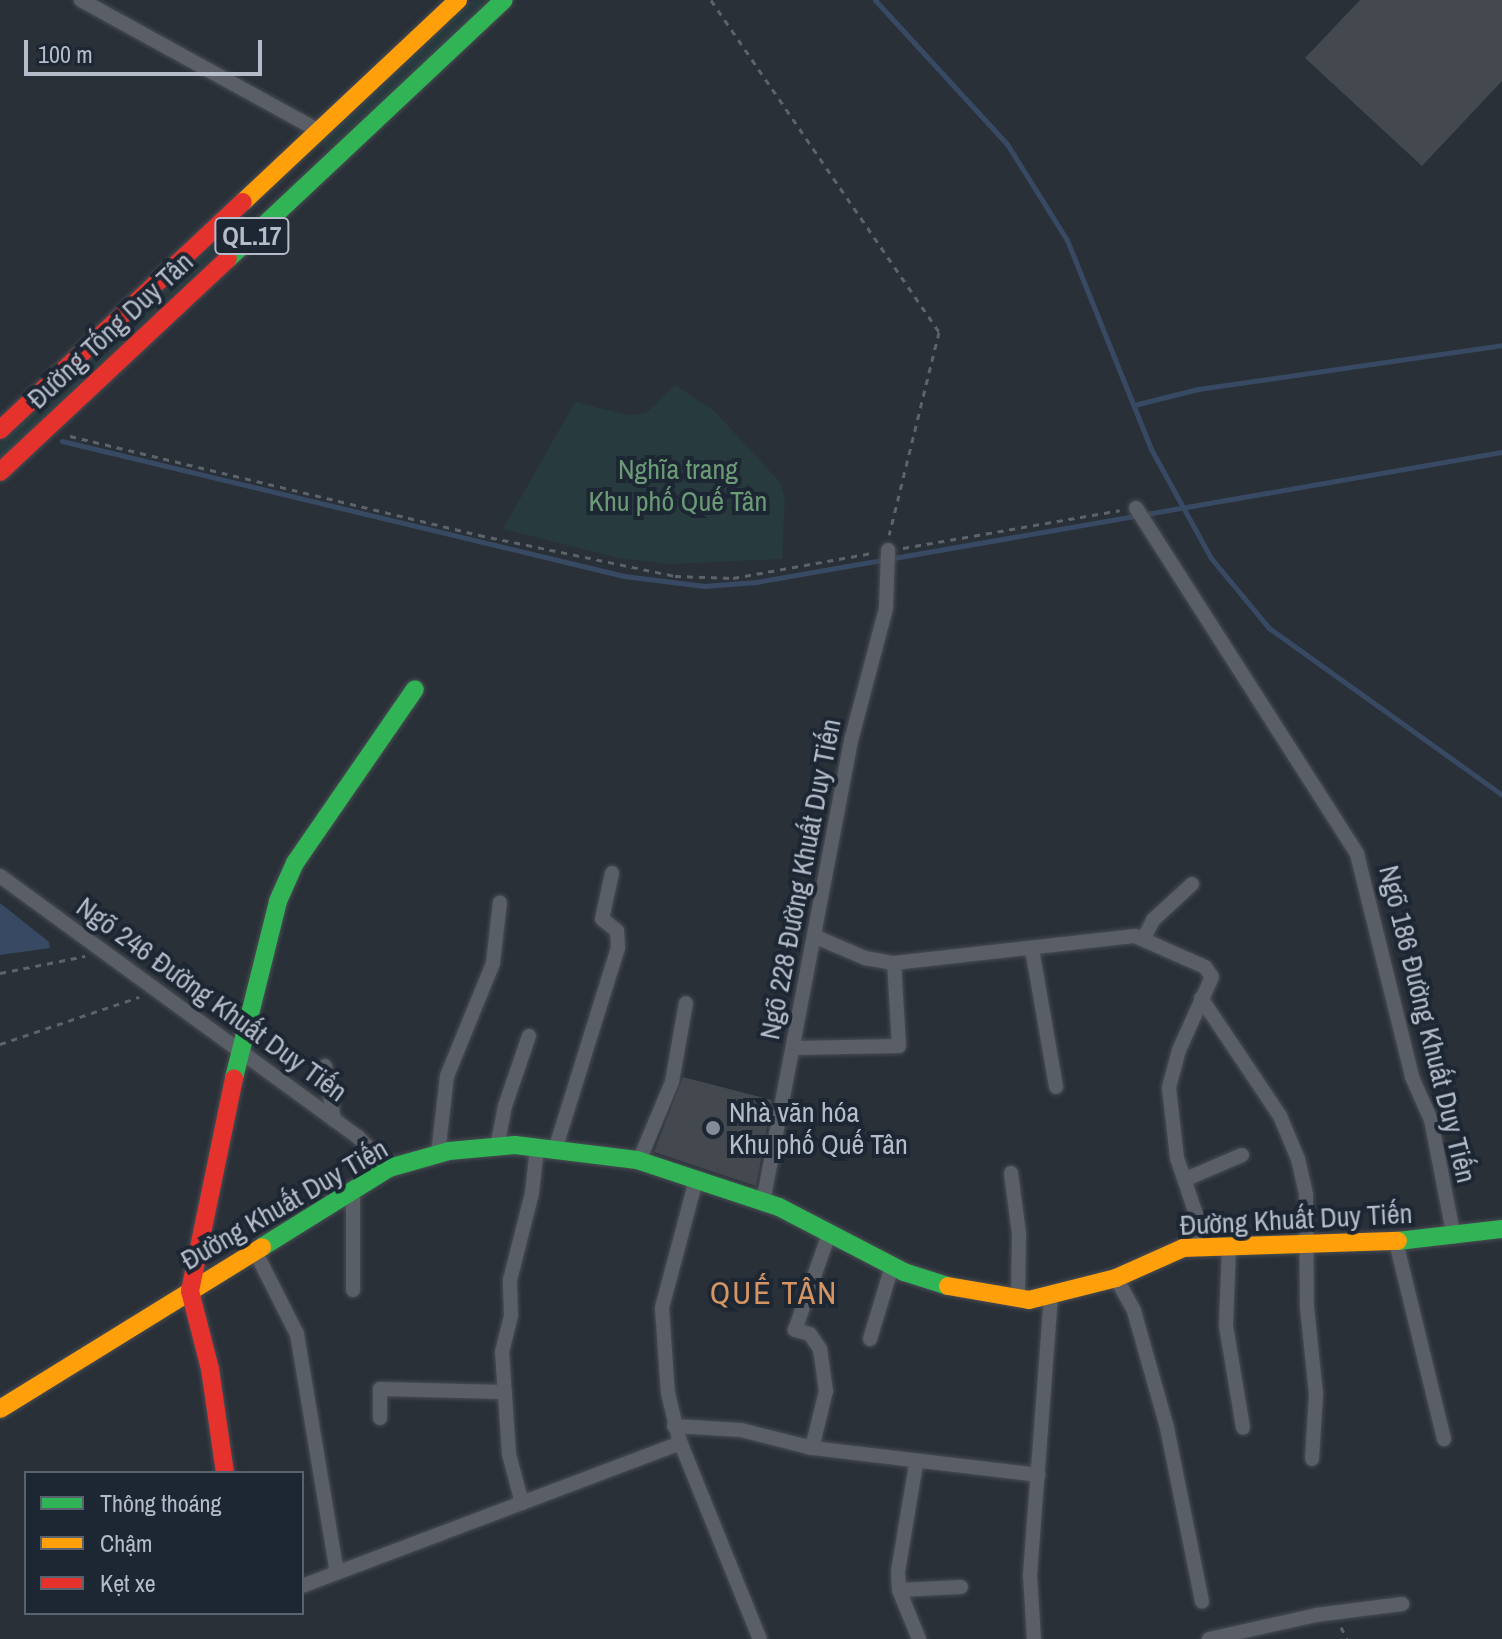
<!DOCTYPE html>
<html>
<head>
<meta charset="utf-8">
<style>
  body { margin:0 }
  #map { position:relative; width:1502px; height:1639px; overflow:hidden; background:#2a3038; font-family:"Archivo Narrow",sans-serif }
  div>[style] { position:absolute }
  .green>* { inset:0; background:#273a3e }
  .water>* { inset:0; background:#384963 }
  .stream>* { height:5px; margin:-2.5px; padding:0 2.5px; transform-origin:2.5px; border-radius:2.5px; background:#384963 }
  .building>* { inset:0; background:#444950 }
  .path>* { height:3px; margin-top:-1.5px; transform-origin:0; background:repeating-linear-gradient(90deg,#5d636a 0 6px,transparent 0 12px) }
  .roads { filter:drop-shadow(0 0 2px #484c53) drop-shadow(0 0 2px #484c53) }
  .street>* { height:14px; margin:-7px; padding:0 7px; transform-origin:7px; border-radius:7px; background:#5a5e66 }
  .fast>* { height:18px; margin:-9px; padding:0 9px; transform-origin:9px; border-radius:9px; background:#30b455 }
  .slow>* { height:18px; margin:-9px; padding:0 9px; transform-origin:9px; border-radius:9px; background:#ff9f0a }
  .jam>* { height:18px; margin:-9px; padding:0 9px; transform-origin:9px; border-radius:9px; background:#e5322d }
  .dots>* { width:22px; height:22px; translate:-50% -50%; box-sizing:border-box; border:4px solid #1d2633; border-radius:50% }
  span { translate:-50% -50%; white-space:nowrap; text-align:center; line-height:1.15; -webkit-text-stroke:8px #1d2633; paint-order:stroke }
  .shield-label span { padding:2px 6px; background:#1d2633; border:2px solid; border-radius:6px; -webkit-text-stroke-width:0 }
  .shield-label { font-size:26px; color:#b4bcc9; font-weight:700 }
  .street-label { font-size:28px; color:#b4bcc9 }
  .park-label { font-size:28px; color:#6b9a76 }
  .poi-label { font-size:28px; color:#b4bcc9 }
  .left { translate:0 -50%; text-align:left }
  .quarter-label { font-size:32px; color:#d59563; letter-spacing:2px }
  .legend { position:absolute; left:24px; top:1471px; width:280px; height:144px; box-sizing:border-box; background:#1d2633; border:2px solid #59626f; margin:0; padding:10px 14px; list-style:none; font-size:24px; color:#b4bcc9 }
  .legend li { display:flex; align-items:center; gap:16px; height:40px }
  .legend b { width:40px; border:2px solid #59626f }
  .scale { position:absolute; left:24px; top:40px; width:238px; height:36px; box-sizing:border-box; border:4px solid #b4bcc9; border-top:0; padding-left:10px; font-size:24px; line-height:28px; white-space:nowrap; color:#b4bcc9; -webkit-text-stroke:6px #1d2633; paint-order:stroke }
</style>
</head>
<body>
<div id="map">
  <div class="green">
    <i style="clip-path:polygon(472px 0,491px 0,328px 150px,323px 147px,323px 140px)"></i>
    <i style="clip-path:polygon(214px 245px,220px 249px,0 460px,0 444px)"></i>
    <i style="clip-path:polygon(675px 385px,713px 410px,780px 482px,785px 499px,782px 559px,671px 564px,619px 558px,503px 529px,575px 402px,627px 415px,646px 413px)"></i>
  </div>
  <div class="water">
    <i style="clip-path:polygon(0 903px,49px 942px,50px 948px,0 955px)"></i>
  </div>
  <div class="stream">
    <i style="left:875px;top:0;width:195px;rotate:47.5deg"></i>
    <i style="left:1007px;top:144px;width:113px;rotate:58deg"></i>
    <i style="left:1067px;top:240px;width:225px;rotate:68.1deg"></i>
    <i style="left:1151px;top:449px;width:124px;rotate:61.2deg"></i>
    <i style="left:1211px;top:558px;width:91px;rotate:50.4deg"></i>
    <i style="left:1269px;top:628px;width:287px;rotate:35.6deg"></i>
    <i style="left:1134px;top:405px;width:66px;rotate:-14deg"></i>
    <i style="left:1198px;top:389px;width:307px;rotate:-8.2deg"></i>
    <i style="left:62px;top:441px;width:578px;rotate:13.51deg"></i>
    <i style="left:624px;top:576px;width:81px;rotate:7.1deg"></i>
    <i style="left:704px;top:586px;width:52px;rotate:-4.4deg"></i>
    <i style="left:756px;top:582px;width:757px;rotate:-9.89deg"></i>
  </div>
  <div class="building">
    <i style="clip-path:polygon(1360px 0,1502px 0,1502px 81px,1422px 166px,1305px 58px)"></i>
    <i style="clip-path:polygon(683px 1077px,772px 1100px,756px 1186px,654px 1152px)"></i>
  </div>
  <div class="path">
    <i style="left:711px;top:0;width:403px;rotate:55.5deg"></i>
    <i style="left:939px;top:332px;width:209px;rotate:103.8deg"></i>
    <i style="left:70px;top:436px;width:421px;rotate:13.6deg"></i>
    <i style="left:479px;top:535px;width:200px;rotate:11.8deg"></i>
    <i style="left:675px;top:576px;width:58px;rotate:2deg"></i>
    <i style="left:733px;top:578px;width:141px;rotate:-10.2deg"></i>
    <i style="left:903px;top:548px;width:220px;rotate:-9.9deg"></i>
    <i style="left:0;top:973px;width:87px;rotate:-11.3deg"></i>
    <i style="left:0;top:1044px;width:147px;rotate:-18.7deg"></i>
    <i style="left:1341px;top:1627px;width:13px;rotate:63deg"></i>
  </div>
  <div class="roads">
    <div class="street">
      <i style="left:81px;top:0;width:272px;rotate:28.8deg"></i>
      <i style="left:1136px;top:508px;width:411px;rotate:57.4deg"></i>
      <i style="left:1357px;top:854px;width:230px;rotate:76.1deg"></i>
      <i style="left:1412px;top:1077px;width:47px;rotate:66.2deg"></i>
      <i style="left:1431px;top:1120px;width:119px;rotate:78.9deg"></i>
      <i style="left:0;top:876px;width:443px;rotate:36.1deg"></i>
      <i style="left:358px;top:1137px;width:44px;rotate:45deg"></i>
      <i style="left:816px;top:937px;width:53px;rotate:23.2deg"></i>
      <i style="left:865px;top:958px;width:29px;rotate:10deg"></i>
      <i style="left:894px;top:963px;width:243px;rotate:-6.4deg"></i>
      <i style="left:1135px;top:936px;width:77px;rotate:23.9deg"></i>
      <i style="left:1205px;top:967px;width:12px;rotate:55deg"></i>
      <i style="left:1212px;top:977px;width:80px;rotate:114.3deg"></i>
      <i style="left:1179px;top:1050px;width:39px;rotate:105deg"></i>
      <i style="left:1169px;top:1088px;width:70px;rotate:83.5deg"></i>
      <i style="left:1177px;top:1158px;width:59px;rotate:71.3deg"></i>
      <i style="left:1196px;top:1214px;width:34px;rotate:90deg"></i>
      <i style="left:1144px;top:938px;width:20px;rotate:-63deg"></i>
      <i style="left:1153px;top:920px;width:53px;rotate:-42.7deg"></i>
      <i style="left:1032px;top:949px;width:140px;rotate:80.1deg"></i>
      <i style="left:1201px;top:998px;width:142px;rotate:56.2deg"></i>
      <i style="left:1280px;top:1116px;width:47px;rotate:67.3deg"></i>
      <i style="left:1298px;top:1159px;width:37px;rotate:77deg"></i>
      <i style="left:1306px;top:1195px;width:112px;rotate:89.5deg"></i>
      <i style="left:1307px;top:1307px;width:87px;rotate:84.1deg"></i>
      <i style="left:1316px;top:1394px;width:65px;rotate:93.5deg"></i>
      <i style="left:794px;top:1048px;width:105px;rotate:-1.1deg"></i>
      <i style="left:899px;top:1046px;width:83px;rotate:-93.4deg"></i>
      <i style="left:325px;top:1066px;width:55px;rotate:80.5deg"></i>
      <i style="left:497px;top:1147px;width:42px;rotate:-79deg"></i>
      <i style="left:505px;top:1106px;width:74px;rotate:-71.1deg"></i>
      <i style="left:555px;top:1150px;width:212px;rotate:-72.7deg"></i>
      <i style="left:618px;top:948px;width:17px;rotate:-93deg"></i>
      <i style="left:617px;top:931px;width:19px;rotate:-141deg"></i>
      <i style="left:602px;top:919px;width:47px;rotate:-77.7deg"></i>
      <i style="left:438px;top:1154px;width:79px;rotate:-83.4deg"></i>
      <i style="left:447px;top:1076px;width:122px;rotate:-67.8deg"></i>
      <i style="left:493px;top:963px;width:61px;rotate:-83.5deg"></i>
      <i style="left:639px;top:1161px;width:86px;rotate:-67.3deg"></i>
      <i style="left:672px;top:1082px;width:80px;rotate:-80deg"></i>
      <i style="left:1011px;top:1173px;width:62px;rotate:82.5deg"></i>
      <i style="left:1019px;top:1234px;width:65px;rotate:90.9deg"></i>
      <i style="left:1186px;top:1179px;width:61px;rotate:-23.2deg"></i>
      <i style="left:696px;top:1180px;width:132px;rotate:104.9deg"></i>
      <i style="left:662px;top:1308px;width:85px;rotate:86deg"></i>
      <i style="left:668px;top:1393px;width:47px;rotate:76.6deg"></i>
      <i style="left:679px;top:1439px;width:216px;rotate:68deg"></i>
      <i style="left:763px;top:1202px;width:473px;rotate:-79.2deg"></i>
      <i style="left:852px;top:737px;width:133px;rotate:-75.2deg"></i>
      <i style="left:886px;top:608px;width:58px;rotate:-88deg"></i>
      <i style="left:1396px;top:1242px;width:203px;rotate:76.3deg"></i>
      <i style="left:1229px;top:1247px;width:79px;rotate:92.2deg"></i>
      <i style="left:1226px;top:1326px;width:103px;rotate:80.5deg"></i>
      <i style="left:255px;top:1251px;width:93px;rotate:63.2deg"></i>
      <i style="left:297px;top:1334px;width:242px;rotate:80.5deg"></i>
      <i style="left:1116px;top:1278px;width:38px;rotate:61deg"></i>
      <i style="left:1134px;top:1311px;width:122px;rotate:74.2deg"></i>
      <i style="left:1167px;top:1428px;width:177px;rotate:78.6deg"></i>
      <i style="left:353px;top:1290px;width:100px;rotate:-90deg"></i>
      <i style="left:870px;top:1339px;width:76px;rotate:-73.2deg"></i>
      <i style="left:380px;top:1418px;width:29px;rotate:-90deg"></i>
      <i style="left:380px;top:1389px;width:125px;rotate:1.4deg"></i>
      <i style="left:674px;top:1426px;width:67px;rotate:3.4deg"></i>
      <i style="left:741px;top:1430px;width:73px;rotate:14.2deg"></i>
      <i style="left:812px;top:1448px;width:228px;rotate:6.8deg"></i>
      <i style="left:812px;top:1448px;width:59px;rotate:-76.2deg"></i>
      <i style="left:826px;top:1391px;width:42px;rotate:-98.1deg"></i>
      <i style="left:820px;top:1349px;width:18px;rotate:-124deg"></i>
      <i style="left:810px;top:1334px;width:16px;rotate:-165deg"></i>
      <i style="left:795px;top:1330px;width:102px;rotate:-70.5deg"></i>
      <i style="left:916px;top:1464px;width:109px;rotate:99.5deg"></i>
      <i style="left:898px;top:1572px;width:18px;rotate:87deg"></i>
      <i style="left:899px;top:1590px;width:53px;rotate:67.8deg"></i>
      <i style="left:522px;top:1503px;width:51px;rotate:-104.9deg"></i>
      <i style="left:509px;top:1454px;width:102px;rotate:-93.9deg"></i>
      <i style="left:502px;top:1352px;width:38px;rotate:-76deg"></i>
      <i style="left:511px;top:1315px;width:35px;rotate:-92deg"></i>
      <i style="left:510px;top:1280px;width:90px;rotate:-75.8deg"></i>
      <i style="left:532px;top:1193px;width:45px;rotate:-83.7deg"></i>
      <i style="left:302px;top:1586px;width:405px;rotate:-20.7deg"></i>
      <i style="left:899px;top:1590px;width:62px;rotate:-2.8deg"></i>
      <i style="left:1034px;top:1639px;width:64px;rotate:-93.6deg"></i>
      <i style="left:1030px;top:1575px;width:281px;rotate:-85.7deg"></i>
      <i style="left:1209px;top:1639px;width:110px;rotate:-12.6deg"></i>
      <i style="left:1316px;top:1615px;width:87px;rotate:-7.3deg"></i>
    </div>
    <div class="fast">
      <i style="left:228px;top:259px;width:378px;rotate:-43.2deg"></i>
      <i style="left:234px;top:1078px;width:182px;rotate:-76deg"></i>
      <i style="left:278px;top:901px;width:42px;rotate:-65.9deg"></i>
      <i style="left:295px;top:863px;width:211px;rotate:-55.4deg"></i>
      <i style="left:1398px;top:1241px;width:105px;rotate:-6.6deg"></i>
      <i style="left:262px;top:1247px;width:150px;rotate:-31.9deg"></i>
      <i style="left:389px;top:1168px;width:62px;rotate:-15.8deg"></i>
      <i style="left:449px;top:1151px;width:66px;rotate:-5.2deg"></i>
      <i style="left:515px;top:1145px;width:123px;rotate:7deg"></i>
      <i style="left:637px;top:1160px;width:150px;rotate:18.3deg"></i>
      <i style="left:779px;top:1207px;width:141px;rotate:27.5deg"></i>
      <i style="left:904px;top:1272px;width:46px;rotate:17.7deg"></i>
    </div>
    <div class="slow">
      <i style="left:243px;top:202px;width:295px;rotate:-43.2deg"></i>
      <i style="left:948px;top:1286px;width:82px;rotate:9.8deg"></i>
      <i style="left:1029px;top:1300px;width:90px;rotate:-14.2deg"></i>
      <i style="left:1116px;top:1278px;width:73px;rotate:-24.1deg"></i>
      <i style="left:1183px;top:1248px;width:215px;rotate:-1.9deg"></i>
      <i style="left:0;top:1409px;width:308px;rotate:-31.7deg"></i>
    </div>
    <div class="jam">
      <i style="left:0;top:430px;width:333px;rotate:-43.2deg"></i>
      <i style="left:0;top:472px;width:312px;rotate:-43.1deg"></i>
      <i style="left:225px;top:1473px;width:105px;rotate:-98.2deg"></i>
      <i style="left:210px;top:1369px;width:81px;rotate:-104.4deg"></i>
      <i style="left:190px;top:1291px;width:217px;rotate:-78.3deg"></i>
    </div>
  </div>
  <div class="dots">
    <i style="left:713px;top:1128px;background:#848b96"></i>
  </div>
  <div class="shield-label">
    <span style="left:252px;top:236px">QL.17</span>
  </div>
  <div class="street-label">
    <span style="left:110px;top:330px;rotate:-43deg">Đường Tống Duy Tân</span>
    <span style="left:800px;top:879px;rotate:-79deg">Ngõ 228 Đường Khuất Duy Tiến</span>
    <span style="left:212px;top:999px;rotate:36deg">Ngõ 246 Đường Khuất Duy Tiến</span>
    <span style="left:1428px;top:1024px;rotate:76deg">Ngõ 186 Đường Khuất Duy Tiến</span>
    <span style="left:284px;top:1204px;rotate:-30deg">Đường Khuất Duy Tiến</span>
    <span style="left:1296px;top:1219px;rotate:-3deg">Đường Khuất Duy Tiến</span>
  </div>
  <div class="park-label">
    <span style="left:678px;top:485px">Nghĩa trang<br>Khu phố Quế Tân</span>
  </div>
  <div class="poi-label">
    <span class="left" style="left:729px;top:1128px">Nhà văn hóa<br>Khu phố Quế Tân</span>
  </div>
  <div class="quarter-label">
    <span style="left:774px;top:1293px">QUẾ TÂN</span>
  </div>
  <ul class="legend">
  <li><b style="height:10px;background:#30b455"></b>Thông thoáng</li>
  <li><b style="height:10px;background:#ff9f0a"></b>Chậm</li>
  <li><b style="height:10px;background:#e5322d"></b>Kẹt xe</li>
  </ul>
  <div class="scale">100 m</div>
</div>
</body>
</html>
